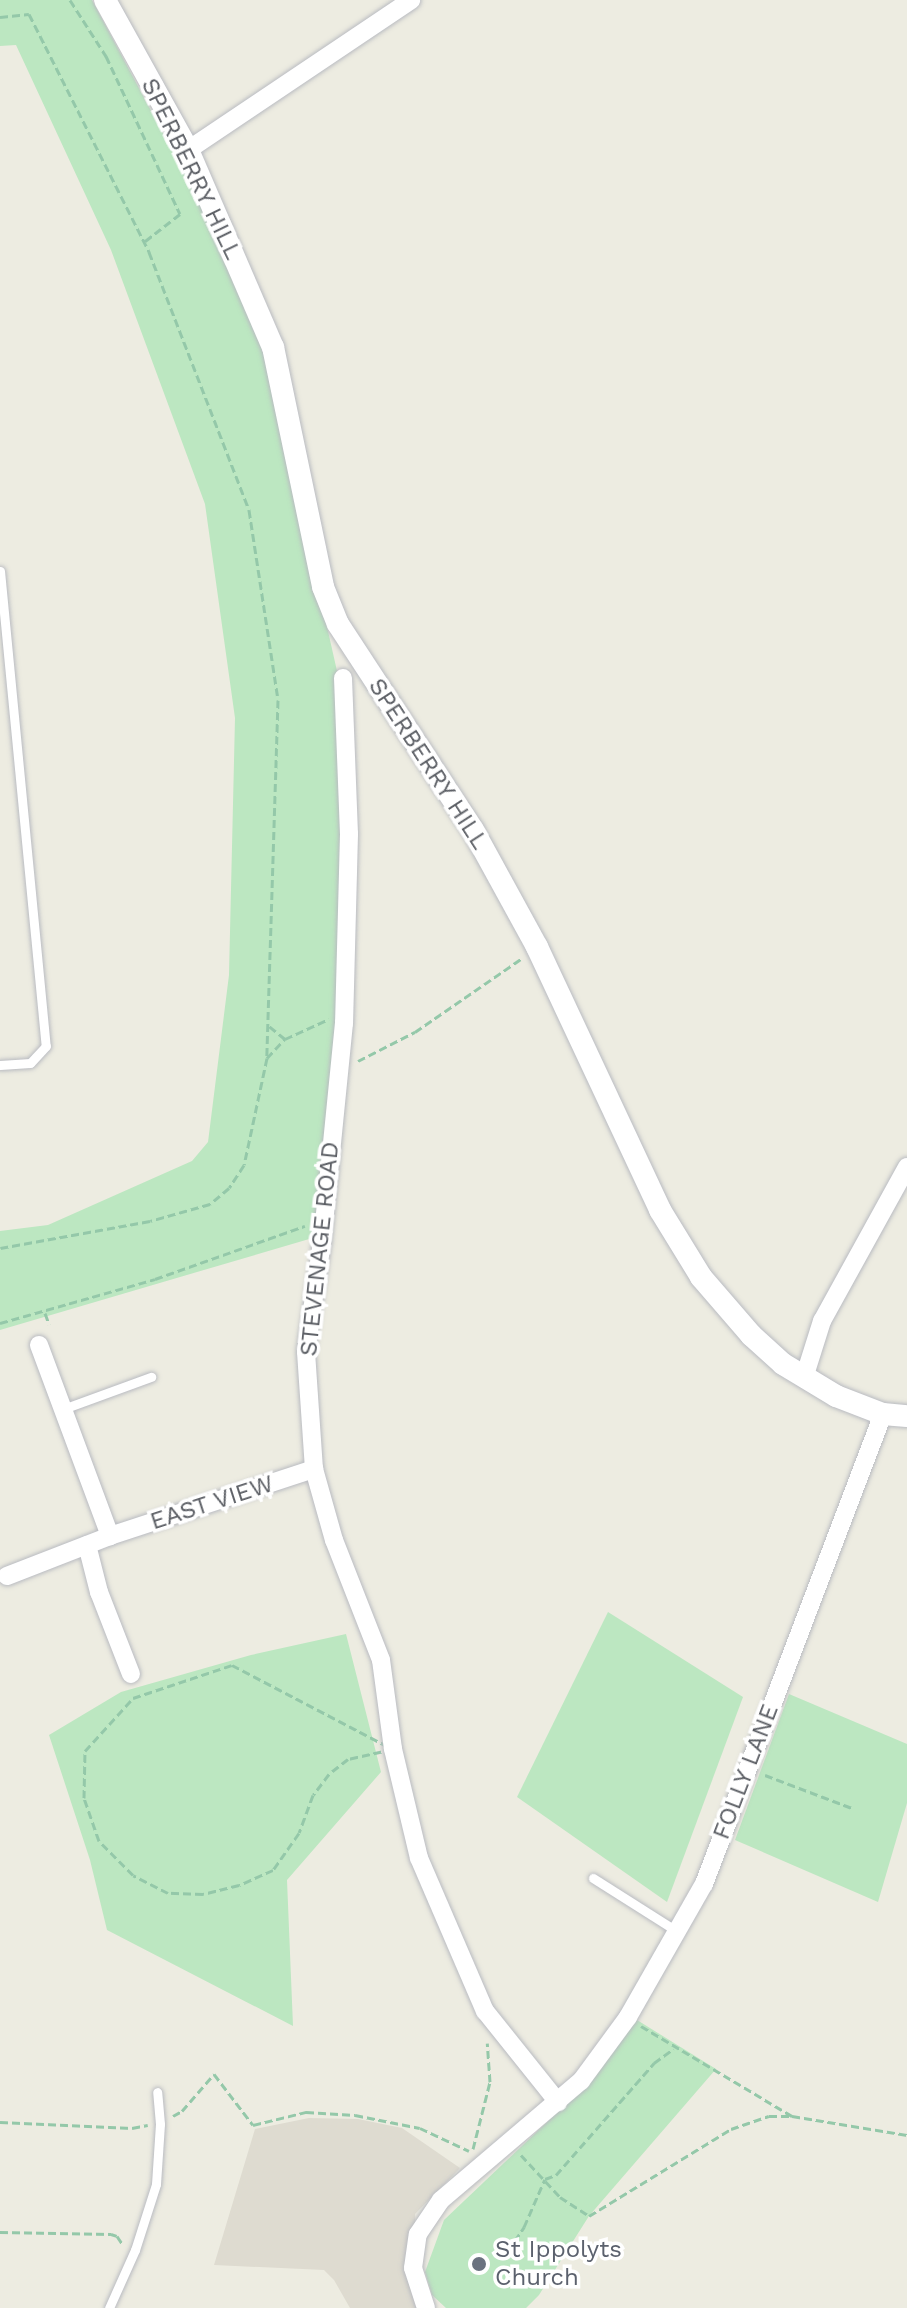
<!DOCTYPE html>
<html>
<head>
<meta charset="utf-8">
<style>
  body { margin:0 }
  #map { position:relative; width:907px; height:2308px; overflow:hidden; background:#edece1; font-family:"Work Sans",sans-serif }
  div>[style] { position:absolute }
  .education>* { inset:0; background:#dedbd0 }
  .green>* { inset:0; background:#bce7c1 }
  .path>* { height:3px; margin-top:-1.5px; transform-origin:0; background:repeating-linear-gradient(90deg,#94c8a9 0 8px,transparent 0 12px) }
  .roads { filter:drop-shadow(0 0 2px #b9bbc1) drop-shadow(0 0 2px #b9bbc1) }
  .service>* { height:9px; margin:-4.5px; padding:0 4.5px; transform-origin:4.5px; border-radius:4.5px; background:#fff }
  .minor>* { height:18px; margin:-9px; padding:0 9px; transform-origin:9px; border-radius:9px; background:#fff }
  .tertiary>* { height:22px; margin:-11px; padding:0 11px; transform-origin:11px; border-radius:11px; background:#fff }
  .dots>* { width:22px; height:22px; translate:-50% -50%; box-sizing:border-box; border:4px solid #fff; border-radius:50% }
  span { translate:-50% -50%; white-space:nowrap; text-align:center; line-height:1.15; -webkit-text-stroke:7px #fff; paint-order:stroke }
  .street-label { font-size:24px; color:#5a5d63 }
  .worship-label { font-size:24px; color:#5b616d }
  .left { translate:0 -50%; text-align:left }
</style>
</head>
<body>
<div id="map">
  <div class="education">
    <i style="clip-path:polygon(309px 2118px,358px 2119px,402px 2128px,460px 2168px,415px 2214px,417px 2308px,350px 2308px,334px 2280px,324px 2270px,214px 2265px,255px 2129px)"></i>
  </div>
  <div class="green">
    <i style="clip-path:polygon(0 0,92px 0,197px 197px,265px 352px,337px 671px,343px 835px,337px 1006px,316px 1237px,0 1330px,0 1231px,48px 1225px,192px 1161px,208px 1142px,229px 975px,235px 718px,205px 504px,111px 250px,16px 45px,0 46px)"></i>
    <i style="clip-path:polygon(608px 1612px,743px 1697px,667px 1902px,517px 1797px)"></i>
    <i style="clip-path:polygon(346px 1634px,381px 1772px,287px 1880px,293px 2026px,107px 1930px,90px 1860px,49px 1735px,121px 1692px,251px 1655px)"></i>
    <i style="clip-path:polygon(789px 1694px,907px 1744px,907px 1803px,878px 1902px,735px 1840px)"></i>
    <i style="clip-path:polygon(637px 2020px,716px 2069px,589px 2216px,539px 2295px,526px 2308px,446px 2308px,432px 2295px,425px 2272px,444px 2220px,585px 2086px)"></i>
  </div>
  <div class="path">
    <i style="left:70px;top:0;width:67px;rotate:57.3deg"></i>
    <i style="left:106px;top:56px;width:174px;rotate:64.9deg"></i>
    <i style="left:180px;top:214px;width:46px;rotate:142.1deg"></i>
    <i style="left:0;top:17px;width:29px;rotate:-6deg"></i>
    <i style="left:29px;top:14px;width:267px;rotate:63.2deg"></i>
    <i style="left:149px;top:252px;width:277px;rotate:68.8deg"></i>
    <i style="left:249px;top:510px;width:192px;rotate:81.3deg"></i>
    <i style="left:278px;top:700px;width:358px;rotate:91.8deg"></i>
    <i style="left:267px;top:1058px;width:109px;rotate:102.1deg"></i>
    <i style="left:244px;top:1165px;width:27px;rotate:123deg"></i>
    <i style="left:229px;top:1188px;width:25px;rotate:140deg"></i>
    <i style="left:210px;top:1204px;width:62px;rotate:164.2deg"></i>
    <i style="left:150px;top:1221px;width:152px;rotate:169.8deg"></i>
    <i style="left:285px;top:1039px;width:48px;rotate:-24.4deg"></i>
    <i style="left:267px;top:1058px;width:26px;rotate:-47deg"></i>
    <i style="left:285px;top:1039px;width:22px;rotate:-141deg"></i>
    <i style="left:358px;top:1061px;width:64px;rotate:-27deg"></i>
    <i style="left:415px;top:1032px;width:129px;rotate:-34.6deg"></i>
    <i style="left:45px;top:1313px;width:12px;rotate:70deg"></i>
    <i style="left:0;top:1323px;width:161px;rotate:-15.8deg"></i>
    <i style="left:155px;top:1279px;width:159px;rotate:-19.5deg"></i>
    <i style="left:232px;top:1665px;width:182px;rotate:27.6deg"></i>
    <i style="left:393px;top:1749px;width:46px;rotate:167.5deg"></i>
    <i style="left:348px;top:1759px;width:24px;rotate:142deg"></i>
    <i style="left:329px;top:1774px;width:26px;rotate:127deg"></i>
    <i style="left:313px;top:1795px;width:40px;rotate:110.2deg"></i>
    <i style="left:299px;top:1833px;width:45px;rotate:125.1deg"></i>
    <i style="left:273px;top:1870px;width:37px;rotate:156deg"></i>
    <i style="left:239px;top:1885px;width:37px;rotate:166deg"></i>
    <i style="left:203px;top:1894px;width:35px;rotate:-178deg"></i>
    <i style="left:168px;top:1893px;width:39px;rotate:-153deg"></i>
    <i style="left:133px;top:1875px;width:48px;rotate:-135deg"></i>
    <i style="left:99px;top:1841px;width:46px;rotate:-109.2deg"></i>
    <i style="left:84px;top:1798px;width:47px;rotate:-88.8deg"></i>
    <i style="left:85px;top:1751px;width:72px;rotate:-47.8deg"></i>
    <i style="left:133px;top:1698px;width:104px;rotate:-18.4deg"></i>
    <i style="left:765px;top:1775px;width:93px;rotate:20.8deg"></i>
    <i style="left:641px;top:2026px;width:176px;rotate:30.8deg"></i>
    <i style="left:792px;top:2116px;width:117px;rotate:9.4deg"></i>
    <i style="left:173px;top:2116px;width:10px;rotate:-29deg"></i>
    <i style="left:182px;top:2111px;width:49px;rotate:-49.1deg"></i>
    <i style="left:214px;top:2074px;width:64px;rotate:52.6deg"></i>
    <i style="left:253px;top:2125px;width:55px;rotate:-13.8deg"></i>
    <i style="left:306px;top:2112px;width:49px;rotate:3.5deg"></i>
    <i style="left:355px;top:2115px;width:66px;rotate:11.3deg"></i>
    <i style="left:420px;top:2128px;width:54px;rotate:25.1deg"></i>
    <i style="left:0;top:2122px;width:132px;rotate:2.6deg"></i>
    <i style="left:132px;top:2128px;width:16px;rotate:-11deg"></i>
    <i style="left:473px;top:2149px;width:69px;rotate:-75.8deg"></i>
    <i style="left:490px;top:2082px;width:39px;rotate:-94deg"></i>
    <i style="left:521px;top:2155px;width:57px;rotate:47.1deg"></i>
    <i style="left:560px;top:2197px;width:35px;rotate:33deg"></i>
    <i style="left:589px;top:2216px;width:167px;rotate:-31.5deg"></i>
    <i style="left:731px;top:2129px;width:40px;rotate:-18.9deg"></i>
    <i style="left:769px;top:2116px;width:23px"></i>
    <i style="left:545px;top:2179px;width:12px;rotate:-20deg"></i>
    <i style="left:556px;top:2175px;width:149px;rotate:-48.8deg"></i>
    <i style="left:654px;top:2063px;width:24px;rotate:-36deg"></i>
    <i style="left:0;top:2232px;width:111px;rotate:1deg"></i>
    <i style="left:111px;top:2234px;width:6px;rotate:18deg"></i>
    <i style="left:117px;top:2236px;width:11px;rotate:56deg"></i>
    <i style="left:508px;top:2251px;width:29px;rotate:-56deg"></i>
    <i style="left:524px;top:2227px;width:52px;rotate:-66.4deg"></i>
  </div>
  <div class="roads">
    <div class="service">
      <i style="left:0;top:571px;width:477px;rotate:84.5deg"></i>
      <i style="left:46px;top:1046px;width:23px;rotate:133deg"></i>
      <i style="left:30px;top:1063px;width:30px;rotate:176deg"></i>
      <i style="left:63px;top:1409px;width:94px;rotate:-20deg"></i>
      <i style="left:593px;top:1878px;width:101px;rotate:32.4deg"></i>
      <i style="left:109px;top:2308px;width:64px;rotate:-65.9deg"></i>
      <i style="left:135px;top:2250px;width:69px;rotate:-72.3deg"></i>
      <i style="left:156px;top:2184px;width:60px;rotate:-86.2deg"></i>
      <i style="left:160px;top:2124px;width:32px;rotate:-95deg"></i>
    </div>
    <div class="minor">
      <i style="left:188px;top:150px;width:269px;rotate:-33.9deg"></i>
      <i style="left:343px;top:678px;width:156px;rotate:87.8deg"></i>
      <i style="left:349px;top:834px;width:189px;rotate:91.5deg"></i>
      <i style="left:344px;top:1023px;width:220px;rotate:95.7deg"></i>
      <i style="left:322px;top:1242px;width:111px;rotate:98.3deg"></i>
      <i style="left:306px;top:1352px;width:117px;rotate:86.1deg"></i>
      <i style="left:314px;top:1469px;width:74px;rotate:74.3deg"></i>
      <i style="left:334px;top:1540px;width:129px;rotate:68.6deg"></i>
      <i style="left:381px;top:1660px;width:90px;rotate:82.3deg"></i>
      <i style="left:393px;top:1749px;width:112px;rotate:76.6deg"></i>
      <i style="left:419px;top:1858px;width:167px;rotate:66.7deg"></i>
      <i style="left:485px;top:2011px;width:117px;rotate:51.3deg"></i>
      <i style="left:39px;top:1345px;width:204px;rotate:69.6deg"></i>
      <i style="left:804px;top:1378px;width:60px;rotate:-72.5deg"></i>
      <i style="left:822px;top:1321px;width:176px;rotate:-61.1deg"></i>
      <i style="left:87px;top:1545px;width:49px;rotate:75.7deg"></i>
      <i style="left:99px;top:1592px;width:88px;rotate:68.7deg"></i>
      <i style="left:7px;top:1576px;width:110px;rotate:-21.2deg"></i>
      <i style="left:110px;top:1536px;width:215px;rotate:-18.2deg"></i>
      <i style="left:426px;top:2308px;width:42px;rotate:-108deg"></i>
      <i style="left:413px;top:2268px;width:34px;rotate:-82deg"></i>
      <i style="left:418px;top:2234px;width:41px;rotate:-55.9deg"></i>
      <i style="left:441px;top:2200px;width:184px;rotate:-40.4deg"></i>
      <i style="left:581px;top:2081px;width:79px;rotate:-53.7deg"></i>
      <i style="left:628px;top:2017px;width:153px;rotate:-60.3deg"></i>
      <i style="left:704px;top:1884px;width:503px;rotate:-69.15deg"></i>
    </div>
    <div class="tertiary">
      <i style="left:105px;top:0;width:171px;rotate:61deg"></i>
      <i style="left:188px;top:150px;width:215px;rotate:66.7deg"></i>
      <i style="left:273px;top:347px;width:245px;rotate:78.2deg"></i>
      <i style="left:323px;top:587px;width:40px;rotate:68deg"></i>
      <i style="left:338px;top:624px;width:246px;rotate:56.8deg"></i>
      <i style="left:473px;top:830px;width:133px;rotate:61.3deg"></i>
      <i style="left:537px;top:947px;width:290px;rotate:64.9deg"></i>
      <i style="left:660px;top:1210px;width:79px;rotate:58.5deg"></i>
      <i style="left:701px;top:1277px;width:77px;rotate:49.2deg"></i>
      <i style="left:751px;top:1335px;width:43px;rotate:42.2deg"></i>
      <i style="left:783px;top:1364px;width:62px;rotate:31.1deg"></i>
      <i style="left:836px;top:1396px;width:50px;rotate:21deg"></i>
      <i style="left:883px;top:1414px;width:24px;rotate:5deg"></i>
    </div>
  </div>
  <div class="dots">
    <i style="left:479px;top:2264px;background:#6b7280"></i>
  </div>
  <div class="street-label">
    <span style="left:191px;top:169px;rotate:64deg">SPERBERRY HILL</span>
    <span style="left:428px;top:764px;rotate:57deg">SPERBERRY HILL</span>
    <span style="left:320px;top:1249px;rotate:-84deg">STEVENAGE ROAD</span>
    <span style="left:212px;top:1503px;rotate:-18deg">EAST VIEW</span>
    <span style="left:746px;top:1772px;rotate:-69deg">FOLLY LANE</span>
  </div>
  <div class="worship-label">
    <span class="left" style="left:495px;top:2264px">St Ippolyts<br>Church</span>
  </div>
</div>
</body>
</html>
